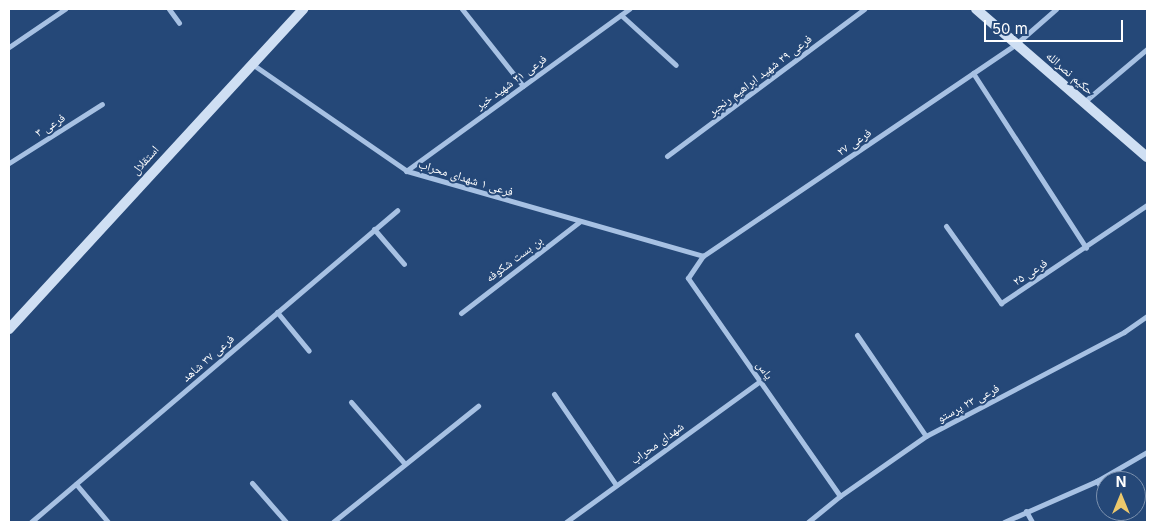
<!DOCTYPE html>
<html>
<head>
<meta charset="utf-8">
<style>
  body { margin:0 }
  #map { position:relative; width:1156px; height:531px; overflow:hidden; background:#254878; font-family:Inter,"Noto Naskh Arabic",sans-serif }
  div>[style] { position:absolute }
  .street>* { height:5px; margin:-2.5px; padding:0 2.5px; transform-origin:2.5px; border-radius:2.5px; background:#a7c1e3 }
  .secondary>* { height:10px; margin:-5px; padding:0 5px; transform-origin:5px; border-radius:5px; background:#cfdff3 }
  span { translate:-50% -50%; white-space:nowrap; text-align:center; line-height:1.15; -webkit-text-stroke:4px #254878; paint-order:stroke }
  .street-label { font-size:12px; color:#fff }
  .frame { position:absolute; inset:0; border:10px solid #fff; pointer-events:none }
  .north { position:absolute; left:1096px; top:471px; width:50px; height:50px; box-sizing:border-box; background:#254878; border:1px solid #7c91ae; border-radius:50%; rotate:0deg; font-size:14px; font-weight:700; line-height:20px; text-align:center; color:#fff }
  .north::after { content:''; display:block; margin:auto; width:18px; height:22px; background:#ecc86c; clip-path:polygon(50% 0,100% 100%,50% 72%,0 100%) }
  .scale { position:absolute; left:984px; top:20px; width:139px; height:22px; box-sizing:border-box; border:2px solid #fff; border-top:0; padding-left:6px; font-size:15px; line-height:18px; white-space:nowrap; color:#fff; -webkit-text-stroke:4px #254878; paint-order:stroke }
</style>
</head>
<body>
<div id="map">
  <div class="street">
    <i style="left:169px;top:9px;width:17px;rotate:54deg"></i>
    <i style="left:462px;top:9px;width:98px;rotate:51.6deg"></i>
    <i style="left:621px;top:15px;width:74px;rotate:42.3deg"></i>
    <i style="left:9px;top:47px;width:68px;rotate:-34.2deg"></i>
    <i style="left:252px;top:64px;width:188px;rotate:34.6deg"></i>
    <i style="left:407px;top:171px;width:308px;rotate:16deg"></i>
    <i style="left:973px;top:73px;width:208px;rotate:57.1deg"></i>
    <i style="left:1084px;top:102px;width:82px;rotate:-40.1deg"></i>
    <i style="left:667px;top:156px;width:246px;rotate:-36.7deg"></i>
    <i style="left:9px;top:163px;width:110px;rotate:-32.4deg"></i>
    <i style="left:406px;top:171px;width:276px;rotate:-36deg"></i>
    <i style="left:946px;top:226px;width:95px;rotate:54.5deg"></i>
    <i style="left:1001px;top:303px;width:176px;rotate:-33.9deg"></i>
    <i style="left:374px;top:229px;width:46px;rotate:49.4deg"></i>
    <i style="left:277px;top:312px;width:50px;rotate:50.6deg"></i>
    <i style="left:461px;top:313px;width:149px;rotate:-37.6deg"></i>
    <i style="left:857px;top:335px;width:122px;rotate:55.7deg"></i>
    <i style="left:554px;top:394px;width:110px;rotate:55.7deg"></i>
    <i style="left:351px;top:402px;width:82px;rotate:48.9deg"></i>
    <i style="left:1097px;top:481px;width:17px;rotate:59deg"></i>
    <i style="left:252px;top:483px;width:52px;rotate:48.9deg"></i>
    <i style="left:76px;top:484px;width:50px;rotate:49.9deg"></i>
    <i style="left:840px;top:496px;width:266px;rotate:-124.9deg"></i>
    <i style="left:688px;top:278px;width:27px;rotate:-56deg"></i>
    <i style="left:703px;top:256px;width:378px;rotate:-34.1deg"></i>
    <i style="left:1016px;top:44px;width:53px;rotate:-41.2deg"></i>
    <i style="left:1026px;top:511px;width:13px;rotate:61deg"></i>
    <i style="left:1115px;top:511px;width:13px;rotate:58deg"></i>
    <i style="left:31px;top:522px;width:481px;rotate:-40.4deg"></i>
    <i style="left:333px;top:522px;width:186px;rotate:-38.7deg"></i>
    <i style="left:566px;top:522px;width:240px;rotate:-36deg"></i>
    <i style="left:808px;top:522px;width:41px;rotate:-39.1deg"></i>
    <i style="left:840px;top:496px;width:105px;rotate:-34.9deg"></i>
    <i style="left:926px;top:436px;width:224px;rotate:-27.7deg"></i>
    <i style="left:1124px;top:332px;width:28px;rotate:-35deg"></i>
    <i style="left:1004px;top:522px;width:102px;rotate:-23.8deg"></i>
    <i style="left:1097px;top:481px;width:58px;rotate:-30.1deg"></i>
  </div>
  <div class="secondary">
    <i style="left:976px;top:9px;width:226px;rotate:40.9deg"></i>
    <i style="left:9px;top:329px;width:435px;rotate:-47.4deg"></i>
  </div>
  <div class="street-label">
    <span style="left:1070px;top:73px;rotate:41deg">حکیم نصرالله</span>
    <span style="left:760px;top:75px;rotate:-37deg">فرعی ۲۹ شهید ابراهیم رنجبر</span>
    <span style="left:511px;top:82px;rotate:-36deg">فرعی ۳۱ شهید خیر</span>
    <span style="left:50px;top:125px;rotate:-32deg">فرعی ۳</span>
    <span style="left:854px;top:142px;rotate:-34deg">فرعی ۲۷</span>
    <span style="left:145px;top:160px;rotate:-48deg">استقلال</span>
    <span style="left:466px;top:178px;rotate:17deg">فرعی ۱ شهدای محراب</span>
    <span style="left:514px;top:259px;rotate:-37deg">بن بست شکوفه</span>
    <span style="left:1030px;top:272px;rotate:-33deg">فرعی ۲۵</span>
    <span style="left:208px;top:358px;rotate:-41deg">فرعی ۳۷ شاهد</span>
    <span style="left:765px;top:370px;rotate:55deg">یاس</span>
    <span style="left:968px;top:403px;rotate:-28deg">فرعی ۲۳ پرستو</span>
    <span style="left:657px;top:443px;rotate:-36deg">شهدای محراب</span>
  </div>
  <div class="frame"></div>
  <div class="north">N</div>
  <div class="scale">50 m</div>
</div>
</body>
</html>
